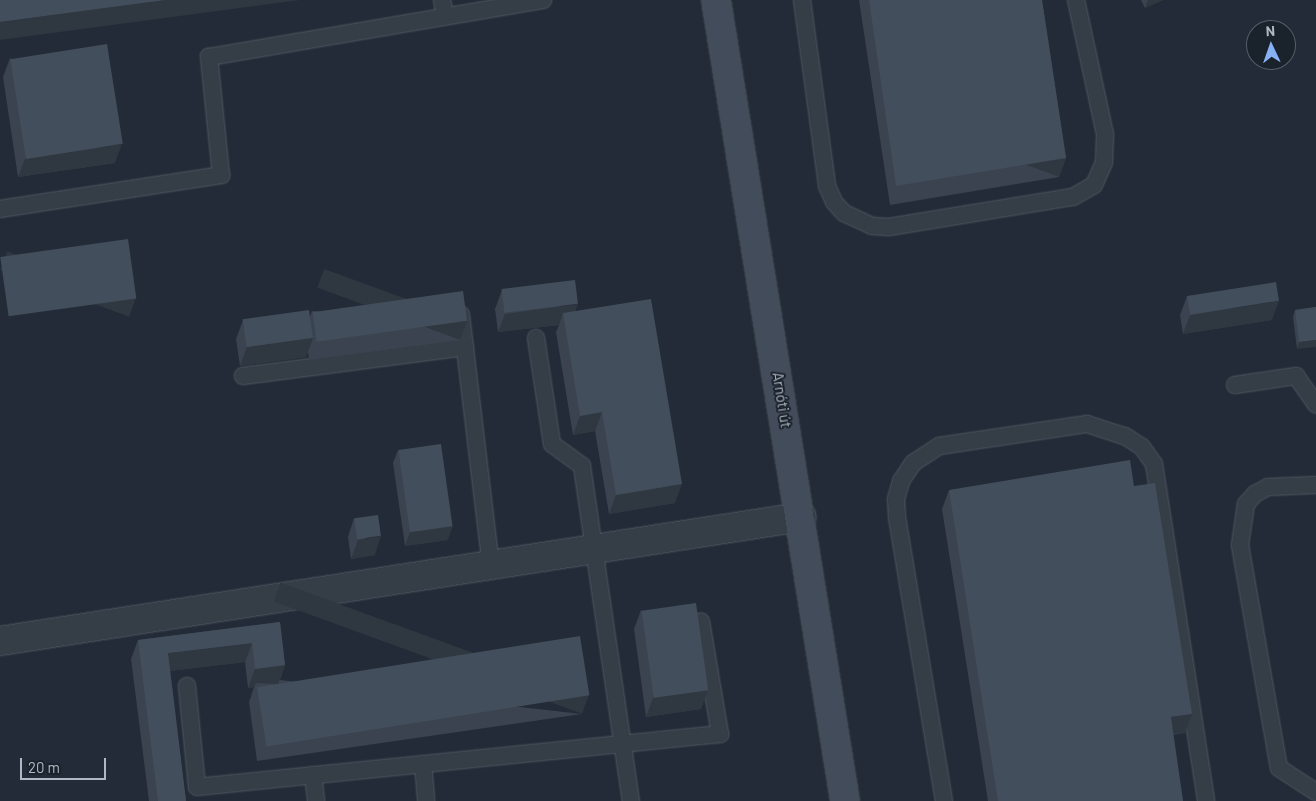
<!DOCTYPE html>
<html>
<head>
<meta charset="utf-8">
<style>
  body { margin:0 }
  #map { position:relative; width:1316px; height:801px; overflow:hidden; background:#222b37; font-family:Barlow,sans-serif }
  div>[style] { position:absolute }
  .roads { filter:drop-shadow(0 0 1px #505862) drop-shadow(0 0 1px #505862) }
  .service>* { height:16px; margin:-8px; padding:0 8px; transform-origin:8px; border-radius:8px; background:#353d47 }
  .minor>* { height:28px; margin:-14px; padding:0 14px; transform-origin:14px; border-radius:14px; background:#353d47 }
  .secondary>* { height:28px; margin:-14px; padding:0 14px; transform-origin:14px; border-radius:14px; background:#434c5a }
  .wall>* { inset:0; background:#3a434f }
  .shaded-wall>* { inset:0; background:#2f3740; transform-origin:0 0 }
  .building>* { inset:0; background:#434e5c; transform-origin:0 0 }
  span { translate:-50% -50%; white-space:nowrap; text-align:center; line-height:1.15; -webkit-text-stroke:4px #1a222c; paint-order:stroke }
  .street-label { font-size:15px; color:#b0b8c4 }
  .north { position:absolute; left:1246px; top:20px; width:50px; height:50px; box-sizing:border-box; background:#1a222c; border:1px solid #565e69; border-radius:50%; rotate:357deg; font-size:14px; font-weight:700; line-height:20px; text-align:center; color:#b0b8c4 }
  .north::after { content:''; display:block; margin:auto; width:18px; height:22px; background:#87b1f2; clip-path:polygon(50% 0,100% 100%,50% 72%,0 100%) }
  .scale { position:absolute; left:20px; top:758px; width:86px; height:22px; box-sizing:border-box; border:2px solid #b0b8c4; border-top:0; padding-left:6px; font-size:15px; line-height:18px; white-space:nowrap; color:#b0b8c4; -webkit-text-stroke:4px #1a222c; paint-order:stroke }
</style>
</head>
<body>
<div id="map">
  <div class="roads">
    <div class="service">
      <i style="left:442px;top:0;width:16px;rotate:79deg"></i>
      <i style="left:802px;top:0;width:188px;rotate:82.3deg"></i>
      <i style="left:827px;top:186px;width:17px;rotate:66deg"></i>
      <i style="left:834px;top:202px;width:15px;rotate:48deg"></i>
      <i style="left:844px;top:213px;width:31px;rotate:25deg"></i>
      <i style="left:872px;top:226px;width:17px;rotate:3deg"></i>
      <i style="left:889px;top:227px;width:186px;rotate:-9.3deg"></i>
      <i style="left:1073px;top:197px;width:24px;rotate:-30deg"></i>
      <i style="left:1094px;top:185px;width:24px;rotate:-66deg"></i>
      <i style="left:1104px;top:163px;width:29px;rotate:-88deg"></i>
      <i style="left:1105px;top:134px;width:137px;rotate:-102.2deg"></i>
      <i style="left:0;top:209px;width:224px;rotate:-8.7deg"></i>
      <i style="left:221px;top:175px;width:119px;rotate:-95.8deg"></i>
      <i style="left:209px;top:57px;width:339px;rotate:-9.7deg"></i>
      <i style="left:461px;top:315px;width:252px;rotate:83.2deg"></i>
      <i style="left:536px;top:338px;width:107px;rotate:81.4deg"></i>
      <i style="left:552px;top:444px;width:37px;rotate:36deg"></i>
      <i style="left:582px;top:466px;width:339px;rotate:81.7deg"></i>
      <i style="left:243px;top:376px;width:224px;rotate:-7.4deg"></i>
      <i style="left:1235px;top:385px;width:62px;rotate:-8.4deg"></i>
      <i style="left:1296px;top:376px;width:35px;rotate:55deg"></i>
      <i style="left:1316px;top:485px;width:48px;rotate:177.6deg"></i>
      <i style="left:1268px;top:487px;width:15px;rotate:152deg"></i>
      <i style="left:1255px;top:494px;width:13px;rotate:132deg"></i>
      <i style="left:1246px;top:504px;width:41px;rotate:98.3deg"></i>
      <i style="left:1240px;top:545px;width:226px;rotate:80.1deg"></i>
      <i style="left:1279px;top:768px;width:44px;rotate:33deg"></i>
      <i style="left:187px;top:686px;width:101px;rotate:84.3deg"></i>
      <i style="left:197px;top:787px;width:526px;rotate:-5.79deg"></i>
      <i style="left:720px;top:734px;width:114px;rotate:-99.6deg"></i>
      <i style="left:423px;top:764px;width:37px;rotate:85deg"></i>
      <i style="left:313px;top:775px;width:26px;rotate:83deg"></i>
      <i style="left:944px;top:801px;width:288px;rotate:-99.4deg"></i>
      <i style="left:897px;top:517px;width:18px;rotate:-93deg"></i>
      <i style="left:896px;top:499px;width:19px;rotate:-74deg"></i>
      <i style="left:901px;top:481px;width:22px;rotate:-56deg"></i>
      <i style="left:913px;top:463px;width:31px;rotate:-33deg"></i>
      <i style="left:939px;top:446px;width:150px;rotate:-8.5deg"></i>
      <i style="left:1087px;top:424px;width:40px;rotate:18deg"></i>
      <i style="left:1125px;top:436px;width:20px;rotate:33deg"></i>
      <i style="left:1142px;top:447px;width:21px;rotate:55deg"></i>
      <i style="left:1154px;top:464px;width:341px;rotate:81.2deg"></i>
    </div>
    <div class="minor">
      <i style="left:0;top:641px;width:811px;rotate:-8.8deg"></i>
    </div>
    <div class="secondary">
      <i style="left:716px;top:0;width:811px;rotate:80.85deg"></i>
    </div>
  </div>
  <div class="wall">
    <i style="clip-path:polygon(859px 0,1042px 0,1066px 158px,1059px 177px,890px 205px)"></i>
    <i style="clip-path:polygon(1141px 0,1163px 0,1145px 8px)"></i>
    <i style="clip-path:polygon(10px 58px,115px 163px,18px 177px,3px 77px)"></i>
    <i style="clip-path:polygon(502px 290px,576px 311px,675px 503px,609px 514px,595px 431px,573px 435px,556px 332px,559px 325px,498px 332px,495px 309px)"></i>
    <i style="clip-path:polygon(1187px 296px,1272px 320px,1183px 334px,1180px 315px)"></i>
    <i style="clip-path:polygon(1316px 307px,1297px 349px,1293px 317px,1295px 310px)"></i>
    <i style="clip-path:polygon(312px 311px,467px 321px,460px 340px,309px 360px,308px 352px,306px 357px,240px 366px,236px 339px,243px 320px,310px 316px)"></i>
    <i style="clip-path:polygon(398px 450px,448px 540px,405px 546px,393px 463px)"></i>
    <i style="clip-path:polygon(949px 490px,1185px 733px,1173px 735px,1183px 801px,988px 801px,942px 509px)"></i>
    <i style="clip-path:polygon(354px 518px,375px 555px,351px 559px,348px 537px)"></i>
    <i style="clip-path:polygon(641px 610px,708px 690px,701px 709px,646px 717px,634px 629px)"></i>
    <i style="clip-path:polygon(280px 622px,285px 665px,280px 680px,582px 714px,257px 761px,249px 702px,254px 687px,248px 688px,245px 662px,170px 671px,186px 801px,149px 801px,131px 659px,138px 640px)"></i>
  </div>
  <div class="shaded-wall">
    <i style="clip-path:polygon(166px 0,300px 0,0 40px,0 22px)"></i>
    <i style="clip-path:polygon(1148px 0,1163px 0,1145px 8px)"></i>
    <i style="clip-path:polygon(122px 144px,115px 163px,18px 177px,25px 159px)"></i>
    <i style="left:1066px;top:158px;width:20px;height:172px;rotate:110deg"></i>
    <i style="left:136px;top:298px;width:20px;height:137px;rotate:110deg"></i>
    <i style="clip-path:polygon(1279px 301px,1272px 320px,1183px 334px,1190px 315px)"></i>
    <i style="clip-path:polygon(578px 304px,571px 323px,563px 313px,559px 325px,498px 332px,505px 314px)"></i>
    <i style="left:467px;top:321px;width:20px;height:152px;rotate:110deg"></i>
    <i style="clip-path:polygon(313px 338px,306px 357px,240px 366px,247px 347px)"></i>
    <i style="clip-path:polygon(1316px 340px,1316px 347px,1297px 349px,1299px 342px)"></i>
    <i style="clip-path:polygon(602px 412px,595px 431px,573px 435px,580px 416px)"></i>
    <i style="clip-path:polygon(682px 484px,675px 503px,609px 514px,616px 495px)"></i>
    <i style="clip-path:polygon(453px 526px,448px 540px,405px 546px,410px 532px)"></i>
    <i style="clip-path:polygon(381px 536px,375px 555px,351px 559px,358px 540px)"></i>
    <i style="clip-path:polygon(252px 643px,245px 662px,161px 672px,168px 653px)"></i>
    <i style="clip-path:polygon(285px 665px,278px 684px,256px 683px,254px 687px,248px 688px,255px 669px)"></i>
    <i style="clip-path:polygon(708px 690px,701px 709px,646px 717px,653px 698px)"></i>
    <i style="left:589px;top:695px;width:20px;height:328px;rotate:110deg"></i>
    <i style="clip-path:polygon(1192px 714px,1185px 733px,1164px 736px,1171px 717px)"></i>
  </div>
  <div class="building">
    <i style="clip-path:polygon(0 0,166px 0,0 22px)"></i>
    <i style="clip-path:polygon(869px 0,1042px 0,1066px 158px,896px 186px)"></i>
    <i style="left:107px;top:44px;width:101px;height:98px;rotate:81deg"></i>
    <i style="left:128px;top:239px;width:60px;height:129px;rotate:82deg"></i>
    <i style="left:575px;top:280px;width:24px;height:74px;rotate:83deg"></i>
    <i style="left:1276px;top:282px;width:19px;height:90px;rotate:81deg"></i>
    <i style="left:463px;top:291px;width:30px;height:152px;rotate:82deg"></i>
    <i style="clip-path:polygon(651px 299px,682px 484px,616px 495px,602px 412px,580px 416px,563px 313px)"></i>
    <i style="clip-path:polygon(1316px 307px,1316px 340px,1299px 342px,1295px 310px)"></i>
    <i style="left:309px;top:310px;width:28px;height:67px;rotate:82deg"></i>
    <i style="left:441px;top:444px;width:83px;height:43px;rotate:82deg"></i>
    <i style="clip-path:polygon(1130px 460px,1134px 486px,1155px 483px,1192px 714px,1171px 717px,1183px 801px,998px 801px,949px 490px)"></i>
    <i style="left:378px;top:515px;width:21px;height:24px;rotate:82deg"></i>
    <i style="left:696px;top:603px;width:88px;height:55px;rotate:82deg"></i>
    <i style="clip-path:polygon(280px 622px,285px 665px,255px 669px,252px 643px,168px 653px,186px 801px,158px 801px,138px 640px)"></i>
    <i style="left:580px;top:636px;width:60px;height:327px;rotate:81deg"></i>
  </div>
  <div class="street-label">
    <span style="left:782px;top:400px;rotate:81deg">Arnóti út</span>
  </div>
  <div class="north">N</div>
  <div class="scale">20 m</div>
</div>
</body>
</html>
